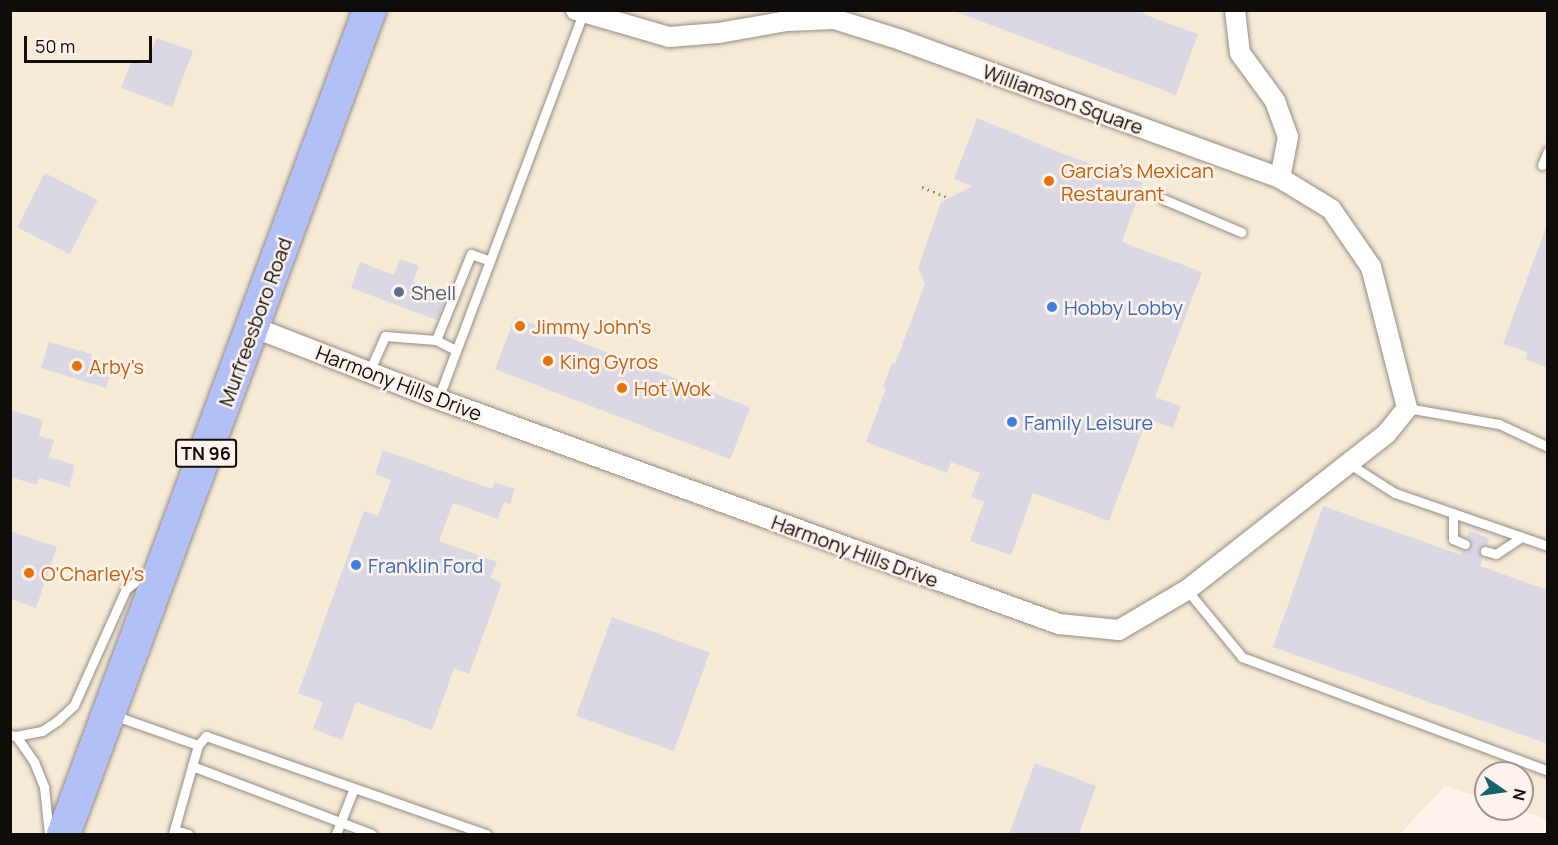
<!DOCTYPE html>
<html>
<head>
<meta charset="utf-8">
<style>
  body { margin:0 }
  #map { position:relative; width:1558px; height:845px; overflow:hidden; background:#fef3ec; font-family:Manrope,sans-serif }
  div>[style] { position:absolute }
  .commercial>* { inset:0; background:#f5ead5 }
  .building>* { inset:0; background:#dbd8e3; transform-origin:0 0 }
  .path>* { height:3px; margin-top:-1.5px; transform-origin:0; background:repeating-linear-gradient(90deg,#8b837f 0 1.5px,transparent 0 6px) }
  .roads { filter:drop-shadow(0 0 2px #968c86) drop-shadow(0 0 2px #968c86) }
  .service>* { height:9px; margin:-4.5px; padding:0 4.5px; transform-origin:4.5px; border-radius:4.5px; background:#fff }
  .minor>* { height:20px; margin:-10px; padding:0 10px; transform-origin:10px; border-radius:10px; background:#fff }
  .trunk>* { height:33px; margin:-16.5px; padding:0 16.5px; transform-origin:16.5px; border-radius:16.5px; background:#b2bff4 }
  .dots>* { width:16px; height:16px; translate:-50% -50%; box-sizing:border-box; border:3px solid #fef3ec; border-radius:50% }
  span { translate:-50% -50%; white-space:nowrap; text-align:center; line-height:1.15; -webkit-text-stroke:5px #fef3ec; paint-order:stroke }
  .shield-label span { padding:2px 4px; background:#fef3ec; border:2px solid; border-radius:4px; -webkit-text-stroke-width:0 }
  .shield-label { font-size:18px; color:#100c0a; font-weight:700 }
  .street-label { font-size:20px; color:#100c0a }
  .food-label { font-size:20px; color:#c56008 }
  .left { translate:0 -50%; text-align:left }
  .service-label { font-size:20px; color:#4e5e75 }
  .shop-label { font-size:20px; color:#366cbe }
  .frame { position:absolute; inset:0; border:12px solid #100c0a; pointer-events:none }
  .north { position:absolute; left:1474px; top:761px; width:60px; height:60px; box-sizing:border-box; background:#fef3ec; border:2px solid #9f9792; border-radius:50%; rotate:103deg; font-size:16px; font-weight:700; line-height:24px; text-align:center; color:#100c0a }
  .north::after { content:''; display:block; margin:auto; width:21px; height:27px; background:#15636c; clip-path:polygon(50% 0,100% 100%,50% 72%,0 100%) }
  .scale { position:absolute; left:24px; top:36px; width:128px; height:27px; box-sizing:border-box; border:3px solid #100c0a; border-top:0; padding-left:8px; font-size:18px; line-height:21px; white-space:nowrap; color:#100c0a; -webkit-text-stroke:4px #fef3ec; paint-order:stroke }
</style>
</head>
<body>
<div id="map">
  <div class="commercial">
    <i style="clip-path:polygon(10px 11px,1547px 11px,1547px 819px,1516px 809px,1522px 809px,1522px 773px,1486px 773px,1486px 799px,1445px 786px,1400px 834px,11px 834px)"></i>
  </div>
  <div class="building">
    <i style="clip-path:polygon(951px 10px,1144px 10px,1143px 14px,1198px 34px,1176px 95px)"></i>
    <i style="clip-path:polygon(157px 38px,193px 51px,172px 107px,121px 88px,132px 60px,146px 65px)"></i>
    <i style="clip-path:polygon(977px 118px,1064px 154px,1143px 183px,1122px 242px,1202px 272px,1155px 397px,1181px 406px,1173px 428px,1147px 419px,1109px 521px,1033px 493px,1011px 555px,970px 541px,984px 502px,971px 497px,980px 473px,951px 462px,947px 473px,866px 442px,886px 388px,883px 387px,892px 363px,895px 364px,925px 284px,918px 268px,941px 202px,973px 186px,954px 179px)"></i>
    <i style="left:45px;top:173px;width:59px;height:61px;rotate:27deg"></i>
    <i style="clip-path:polygon(1546px 227px,1548px 228px,1548px 368px,1525px 359px,1527px 352px,1503px 344px)"></i>
    <i style="clip-path:polygon(400px 259px,419px 266px,413px 282px,447px 295px,437px 320px,351px 288px,360px 262px,394px 275px)"></i>
    <i style="left:515px;top:317px;width:252px;height:56px;rotate:21deg"></i>
    <i style="clip-path:polygon(49px 342px,92px 354px,91px 358px,113px 365px,106px 388px,41px 368px)"></i>
    <i style="clip-path:polygon(10px 410px,43px 420px,39px 436px,54px 440px,49px 457px,75px 465px,69px 487px,39px 478px,37px 485px,10px 477px)"></i>
    <i style="clip-path:polygon(383px 450px,492px 489px,495px 482px,515px 489px,510px 504px,504px 502px,498px 519px,453px 503px,439px 541px,497px 562px,490px 578px,502px 583px,469px 674px,454px 668px,432px 730px,356px 702px,342px 740px,313px 729px,323px 702px,298px 693px,364px 511px,378px 516px,391px 480px,375px 474px)"></i>
    <i style="clip-path:polygon(1323px 506px,1461px 555px,1463px 550px,1471px 546px,1467px 537px,1469px 531px,1489px 538px,1487px 545px,1479px 549px,1483px 557px,1480px 566px,1548px 590px,1548px 744px,1273px 647px)"></i>
    <i style="clip-path:polygon(10px 531px,57px 547px,36px 608px,10px 599px)"></i>
    <i style="left:612px;top:617px;width:104px;height:105px;rotate:20deg"></i>
    <i style="clip-path:polygon(1035px 763px,1096px 786px,1079px 834px,1009px 834px)"></i>
  </div>
  <div class="path">
    <i style="left:922px;top:187px;width:29px;rotate:22deg"></i>
  </div>
  <div class="roads">
    <div class="service">
      <i style="left:1542px;top:165px;width:15px;rotate:-67deg"></i>
      <i style="left:1163px;top:199px;width:85px;rotate:22.9deg"></i>
      <i style="left:436px;top:340px;width:22px;rotate:27deg"></i>
      <i style="left:369px;top:372px;width:39px;rotate:-66deg"></i>
      <i style="left:385px;top:336px;width:51px;rotate:4.5deg"></i>
      <i style="left:436px;top:340px;width:93px;rotate:-67.9deg"></i>
      <i style="left:471px;top:254px;width:20px;rotate:20deg"></i>
      <i style="left:438px;top:399px;width:415px;rotate:-69.4deg"></i>
      <i style="left:1407px;top:408px;width:93px;rotate:9.9deg"></i>
      <i style="left:1499px;top:424px;width:54px;rotate:25.1deg"></i>
      <i style="left:1348px;top:463px;width:56px;rotate:32.6deg"></i>
      <i style="left:1395px;top:493px;width:162px;rotate:19.1deg"></i>
      <i style="left:1453px;top:513px;width:26px;rotate:90deg"></i>
      <i style="left:1453px;top:539px;width:13px;rotate:23deg"></i>
      <i style="left:1485px;top:551px;width:11px;rotate:15deg"></i>
      <i style="left:1496px;top:554px;width:30px;rotate:-34deg"></i>
      <i style="left:1187px;top:590px;width:87px;rotate:50.6deg"></i>
      <i style="left:1242px;top:657px;width:327px;rotate:20.4deg"></i>
      <i style="left:113px;top:715px;width:90px;rotate:19.4deg"></i>
      <i style="left:10px;top:735px;width:6px;rotate:9deg"></i>
      <i style="left:16px;top:736px;width:26px;rotate:-11deg"></i>
      <i style="left:42px;top:731px;width:18px;rotate:-34deg"></i>
      <i style="left:57px;top:721px;width:23px;rotate:-43deg"></i>
      <i style="left:74px;top:705px;width:127px;rotate:-65.9deg"></i>
      <i style="left:126px;top:589px;width:28px;rotate:-38deg"></i>
      <i style="left:16px;top:736px;width:32px;rotate:55deg"></i>
      <i style="left:34px;top:762px;width:27px;rotate:68deg"></i>
      <i style="left:44px;top:787px;width:47px;rotate:83.9deg"></i>
      <i style="left:192px;top:766px;width:192px;rotate:20.7deg"></i>
      <i style="left:175px;top:830px;width:14px;rotate:17deg"></i>
      <i style="left:173px;top:834px;width:92px;rotate:-74.3deg"></i>
      <i style="left:198px;top:745px;width:12px;rotate:-48deg"></i>
      <i style="left:206px;top:736px;width:297px;rotate:19.3deg"></i>
      <i style="left:336px;top:834px;width:49px;rotate:-68.6deg"></i>
    </div>
    <div class="minor">
      <i style="left:1235px;top:10px;width:43px;rotate:83.4deg"></i>
      <i style="left:1240px;top:53px;width:59px;rotate:53.9deg"></i>
      <i style="left:1275px;top:101px;width:38px;rotate:70deg"></i>
      <i style="left:1288px;top:137px;width:42px;rotate:101deg"></i>
      <i style="left:253px;top:327px;width:199px;rotate:21.3deg"></i>
      <i style="left:438px;top:399px;width:661px;rotate:19.92deg"></i>
      <i style="left:1059px;top:624px;width:60px;rotate:5.7deg"></i>
      <i style="left:1119px;top:630px;width:79px;rotate:-30.5deg"></i>
      <i style="left:1187px;top:590px;width:254px;rotate:-38.1deg"></i>
      <i style="left:1387px;top:433px;width:32px;rotate:-51deg"></i>
      <i style="left:1407px;top:408px;width:146px;rotate:-104.3deg"></i>
      <i style="left:1371px;top:267px;width:70px;rotate:-124.6deg"></i>
      <i style="left:1331px;top:209px;width:60px;rotate:-148.7deg"></i>
      <i style="left:1280px;top:178px;width:403px;rotate:-160deg"></i>
      <i style="left:901px;top:40px;width:70px;rotate:-162.6deg"></i>
      <i style="left:834px;top:19px;width:47px;rotate:177.6deg"></i>
      <i style="left:787px;top:21px;width:70px;rotate:170.1deg"></i>
      <i style="left:718px;top:33px;width:49px;rotate:175.3deg"></i>
      <i style="left:669px;top:37px;width:97px;rotate:-163.8deg"></i>
    </div>
    <div class="trunk">
      <i style="left:63px;top:834px;width:879px;rotate:-69.63deg"></i>
    </div>
  </div>
  <div class="dots">
    <i style="left:1049px;top:181px;background:#e8710a"></i>
    <i style="left:399px;top:292px;background:#5c6f8a"></i>
    <i style="left:1052px;top:307px;background:#3f7fe0"></i>
    <i style="left:520px;top:326px;background:#e8710a"></i>
    <i style="left:548px;top:361px;background:#e8710a"></i>
    <i style="left:77px;top:366px;background:#e8710a"></i>
    <i style="left:622px;top:388px;background:#e8710a"></i>
    <i style="left:1012px;top:422px;background:#3f7fe0"></i>
    <i style="left:356px;top:565px;background:#3f7fe0"></i>
    <i style="left:29px;top:573px;background:#e8710a"></i>
  </div>
  <div class="shield-label">
    <span style="left:206px;top:453px">TN 96</span>
  </div>
  <div class="street-label">
    <span style="left:1063px;top:99px;rotate:20deg">Williamson Square</span>
    <span style="left:255px;top:322px;rotate:-70deg">Murfreesboro Road</span>
    <span style="left:399px;top:383px;rotate:21deg">Harmony Hills Drive</span>
    <span style="left:855px;top:551px;rotate:20deg">Harmony Hills Drive</span>
  </div>
  <div class="food-label">
    <span class="left" style="left:1061px;top:182px">Garcia's Mexican<br>Restaurant</span>
    <span class="left" style="left:532px;top:326px">Jimmy John's</span>
    <span class="left" style="left:560px;top:361px">King Gyros</span>
    <span class="left" style="left:89px;top:366px">Arby's</span>
    <span class="left" style="left:634px;top:388px">Hot Wok</span>
    <span class="left" style="left:41px;top:573px">O'Charley's</span>
  </div>
  <div class="service-label">
    <span class="left" style="left:411px;top:292px">Shell</span>
  </div>
  <div class="shop-label">
    <span class="left" style="left:1064px;top:307px">Hobby Lobby</span>
    <span class="left" style="left:1024px;top:422px">Family Leisure</span>
    <span class="left" style="left:368px;top:565px">Franklin Ford</span>
  </div>
  <div class="frame"></div>
  <div class="north">N</div>
  <div class="scale">50 m</div>
</div>
</body>
</html>
